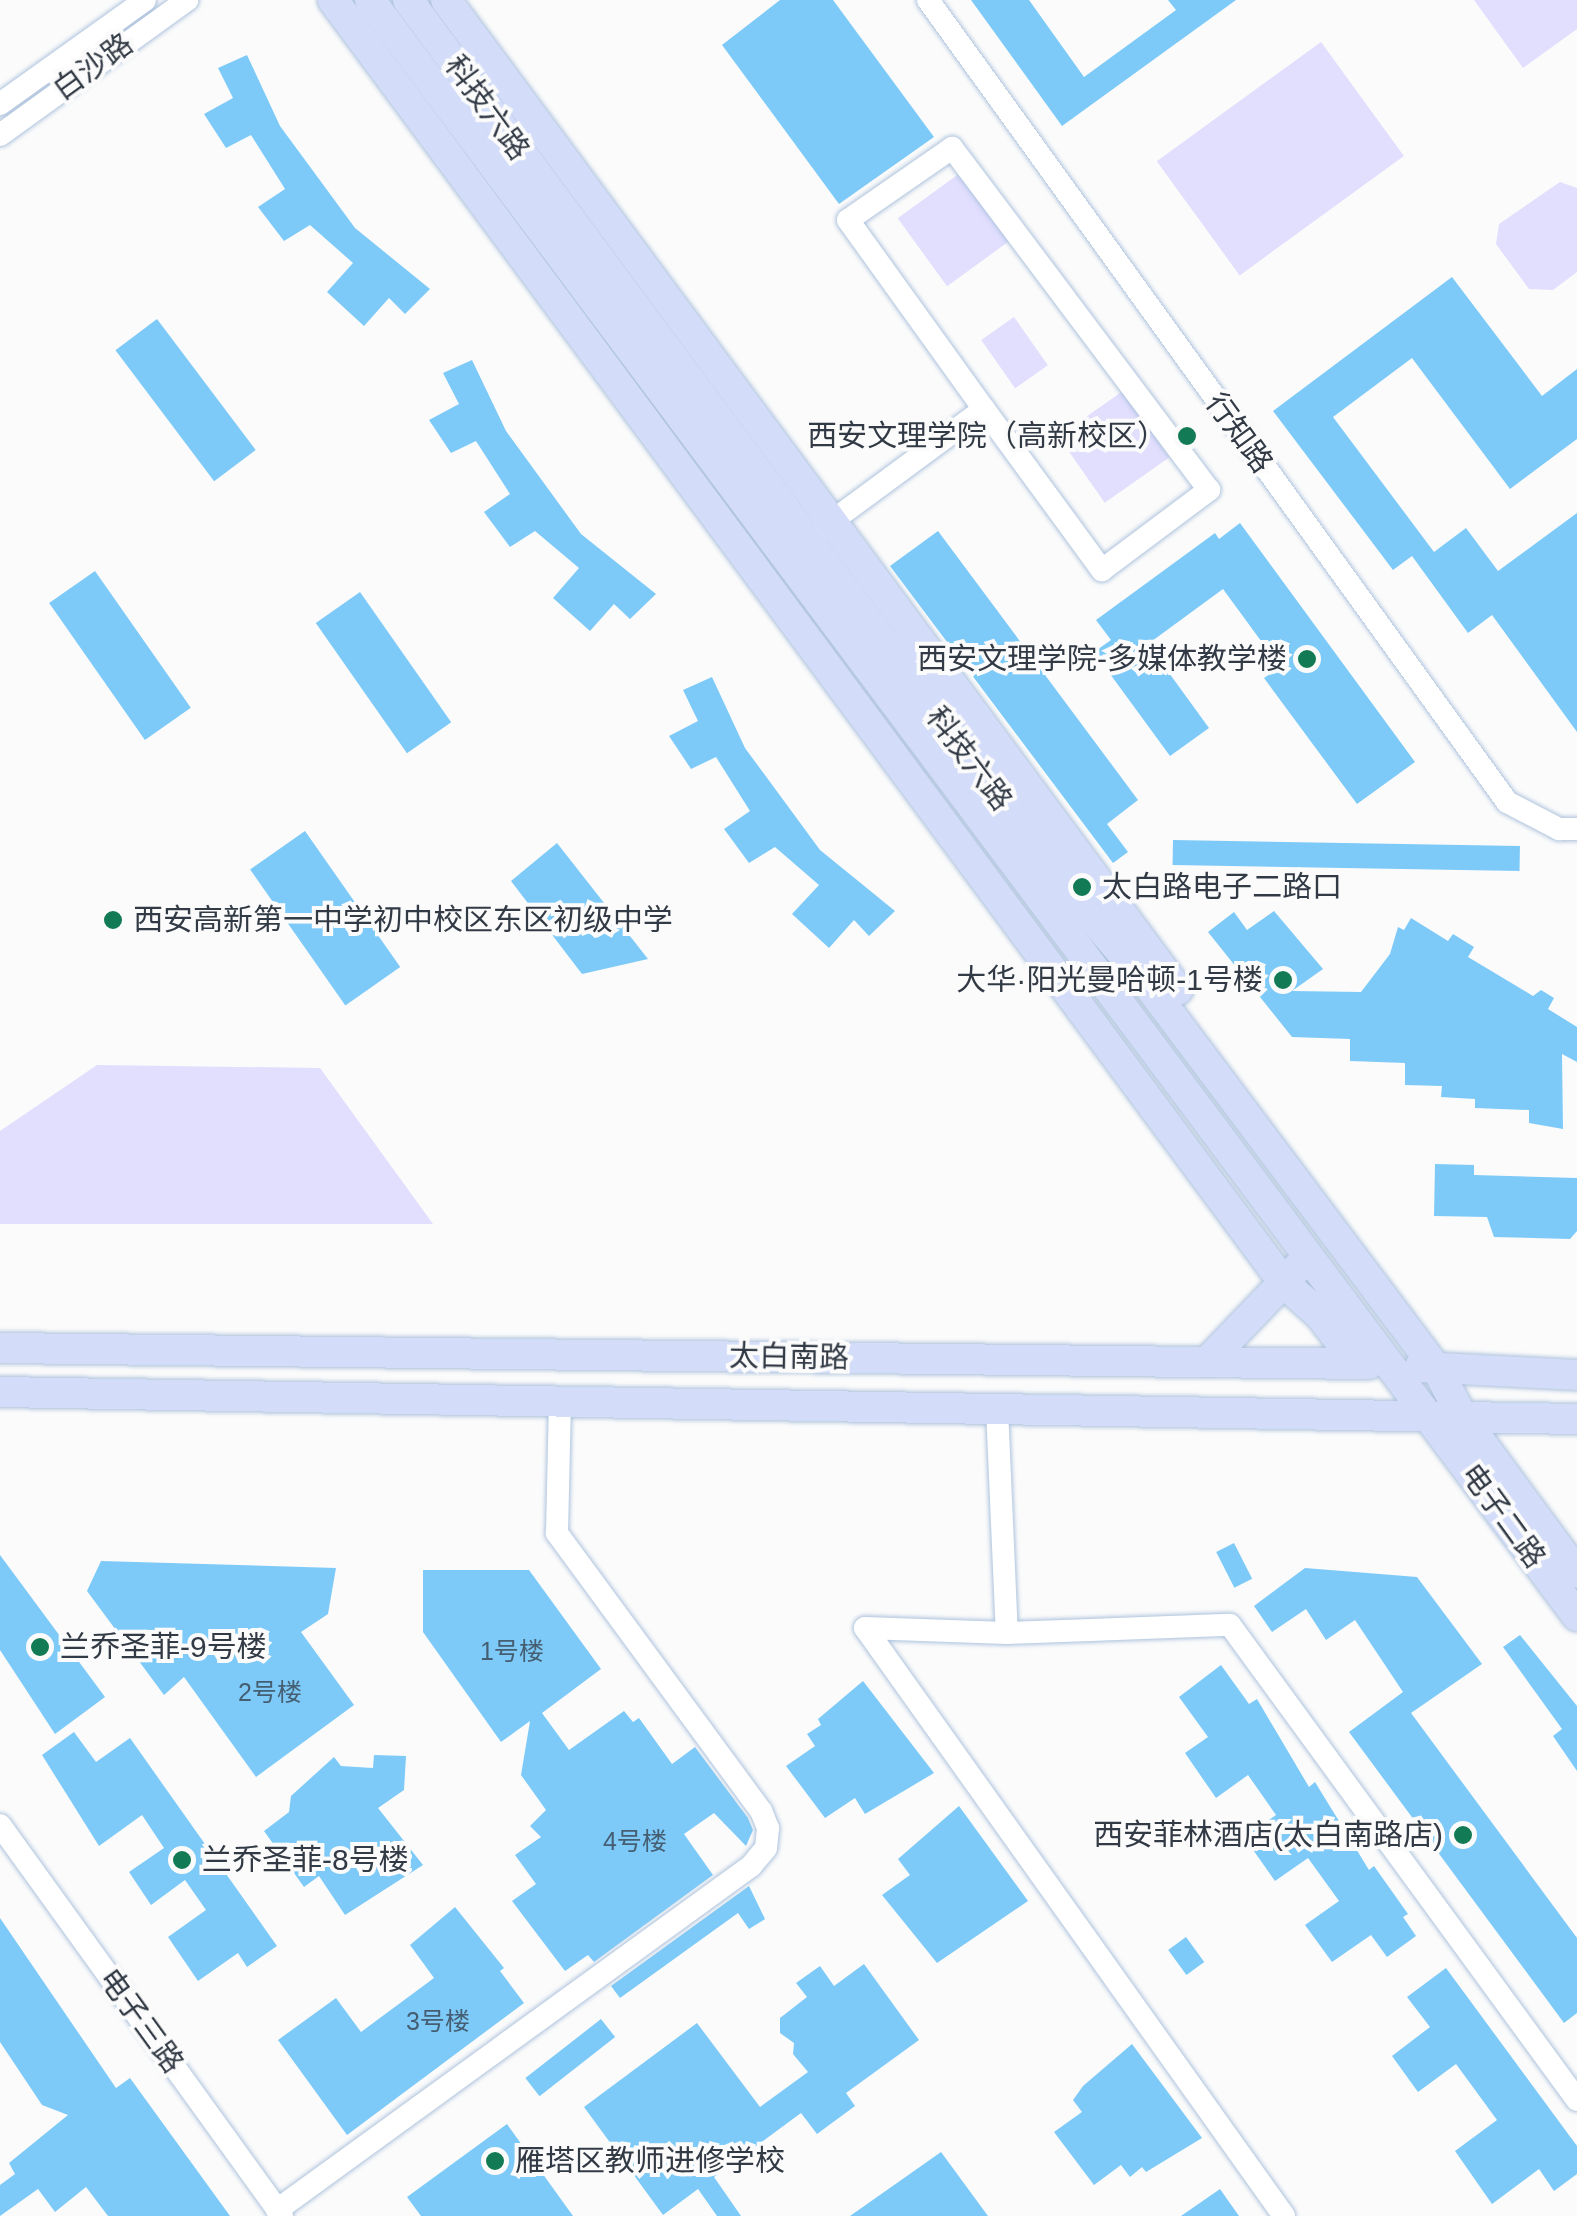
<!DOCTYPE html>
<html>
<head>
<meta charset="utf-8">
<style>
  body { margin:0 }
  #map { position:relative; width:1577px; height:2216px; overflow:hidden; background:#fbfbfb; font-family:Helvetica,"Noto Sans SC",sans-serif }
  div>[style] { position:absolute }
  .green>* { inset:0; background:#e1defe; transform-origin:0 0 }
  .building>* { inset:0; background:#7dcaf8; transform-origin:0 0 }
  .roads { filter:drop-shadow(0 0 2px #aec3dd) drop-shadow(0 0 2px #aec3dd) }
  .minor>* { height:22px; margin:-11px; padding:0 11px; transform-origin:11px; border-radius:11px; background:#fff }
  .major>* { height:30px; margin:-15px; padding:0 15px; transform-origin:15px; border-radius:15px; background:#d3dcf8 }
  .dots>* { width:28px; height:28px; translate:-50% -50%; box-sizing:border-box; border:5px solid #fbfbfb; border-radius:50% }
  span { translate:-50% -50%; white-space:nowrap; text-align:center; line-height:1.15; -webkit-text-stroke:8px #fbfbfb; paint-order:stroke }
  .number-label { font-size:25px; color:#455e72 }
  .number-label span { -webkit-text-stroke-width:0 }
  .street-label { font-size:30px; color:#323a45 }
  .poi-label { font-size:30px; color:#323a45 }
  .right { translate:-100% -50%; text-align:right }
  .left { translate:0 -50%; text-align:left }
</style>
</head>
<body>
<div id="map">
  <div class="green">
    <i style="clip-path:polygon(1474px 0,1577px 0,1577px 29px,1523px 68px)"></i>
    <i style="left:1321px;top:42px;width:141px;height:203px;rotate:54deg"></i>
    <i style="left:960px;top:173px;width:84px;height:77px;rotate:54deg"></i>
    <i style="clip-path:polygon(1560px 182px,1577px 188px,1577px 272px,1553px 290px,1529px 289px,1496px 244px,1499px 224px)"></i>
    <i style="left:1014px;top:317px;width:59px;height:40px;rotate:55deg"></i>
    <i style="left:1123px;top:391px;width:81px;height:79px;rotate:55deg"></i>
    <i style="clip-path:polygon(97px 1065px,320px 1068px,433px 1224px,0 1224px,0 1131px)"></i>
  </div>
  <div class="building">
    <i style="clip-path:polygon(780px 0,833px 0,934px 137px,839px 204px,722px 45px)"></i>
    <i style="clip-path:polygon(971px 0,1029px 0,1084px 77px,1176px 10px,1168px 0,1236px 0,1062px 126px)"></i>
    <i style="clip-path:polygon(247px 55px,280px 126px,355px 228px,430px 289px,405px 314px,389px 298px,364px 326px,327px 292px,353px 263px,310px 225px,284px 241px,258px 207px,285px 189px,251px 135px,226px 148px,204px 114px,233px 98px,218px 68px)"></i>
    <i style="clip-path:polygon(1452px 277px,1542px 396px,1577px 369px,1577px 439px,1510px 489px,1412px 358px,1333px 417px,1434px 552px,1466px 528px,1498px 571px,1577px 513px,1577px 732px,1492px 615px,1468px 633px,1412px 556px,1393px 570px,1273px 411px)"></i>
    <i style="left:157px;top:319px;width:164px;height:52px;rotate:53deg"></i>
    <i style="clip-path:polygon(472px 360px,506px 431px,581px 534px,656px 594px,630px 619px,614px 604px,590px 631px,553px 598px,579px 568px,535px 531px,510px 547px,484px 512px,510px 494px,476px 441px,451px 453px,429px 420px,459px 404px,443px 373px)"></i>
    <i style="clip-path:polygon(1240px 523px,1415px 762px,1357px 804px,1264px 678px,1280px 667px,1223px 589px,1148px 644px,1209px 728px,1170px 756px,1094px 652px,1111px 640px,1096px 620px,1215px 533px,1219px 539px)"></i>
    <i style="clip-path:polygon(938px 531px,1138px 800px,1107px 824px,1128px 852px,1113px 863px,890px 566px)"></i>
    <i style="left:95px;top:571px;width:167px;height:56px;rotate:55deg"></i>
    <i style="left:360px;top:592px;width:159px;height:54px;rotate:55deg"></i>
    <i style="clip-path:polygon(712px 677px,745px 748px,820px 850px,895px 911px,869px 936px,854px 920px,829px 948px,792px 914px,819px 885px,775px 847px,749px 863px,724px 829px,750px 811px,716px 757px,691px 769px,669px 736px,698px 721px,683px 690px)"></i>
    <i style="left:305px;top:831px;width:166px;height:67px;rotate:55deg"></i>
    <i style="left:1173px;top:840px;width:347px;height:25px;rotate:1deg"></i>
    <i style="clip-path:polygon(557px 843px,648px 959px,582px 974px,511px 881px)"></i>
    <i style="clip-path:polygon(1274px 911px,1323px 969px,1292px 991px,1361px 992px,1390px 954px,1398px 927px,1404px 930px,1411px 918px,1448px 941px,1453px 934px,1474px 947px,1468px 957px,1533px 996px,1541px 990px,1554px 998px,1548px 1009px,1577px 1027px,1577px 1062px,1562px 1054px,1563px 1129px,1529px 1123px,1529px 1110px,1475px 1108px,1475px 1099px,1441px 1097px,1442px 1086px,1405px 1085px,1405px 1063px,1350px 1061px,1350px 1039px,1292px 1037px,1208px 932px,1234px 912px,1247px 930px)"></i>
    <i style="clip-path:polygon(1435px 1164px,1474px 1165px,1474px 1175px,1577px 1178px,1577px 1231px,1570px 1239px,1494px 1237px,1487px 1217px,1434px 1216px)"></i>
    <i style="left:1234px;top:1543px;width:40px;height:20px;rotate:63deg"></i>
    <i style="clip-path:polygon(0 1555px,105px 1697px,55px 1734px,0 1650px)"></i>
    <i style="clip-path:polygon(101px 1561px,336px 1568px,328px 1614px,301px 1632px,354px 1705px,256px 1777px,184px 1677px,164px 1695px,87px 1591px)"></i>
    <i style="clip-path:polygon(1305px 1568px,1417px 1577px,1482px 1664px,1411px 1713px,1577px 1938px,1577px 2013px,1564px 2023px,1349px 1732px,1403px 1692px,1355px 1620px,1326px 1640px,1306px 1609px,1272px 1632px,1254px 1606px)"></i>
    <i style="clip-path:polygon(423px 1570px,529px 1570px,601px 1669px,542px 1713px,569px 1750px,624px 1711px,633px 1722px,639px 1718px,672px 1764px,695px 1747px,748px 1818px,753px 1830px,746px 1846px,714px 1813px,684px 1834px,713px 1875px,594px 1962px,588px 1955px,565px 1971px,512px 1901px,536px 1884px,515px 1855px,541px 1837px,530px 1826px,546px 1810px,521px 1775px,530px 1721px,501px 1742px,423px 1632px)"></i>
    <i style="clip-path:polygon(1520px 1635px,1577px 1706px,1577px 1771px,1553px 1736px,1562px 1729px,1503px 1647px)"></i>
    <i style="clip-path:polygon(1221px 1665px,1249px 1704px,1257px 1699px,1309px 1787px,1315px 1782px,1369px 1870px,1374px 1866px,1408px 1914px,1403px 1917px,1416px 1936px,1387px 1957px,1371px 1935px,1332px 1962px,1305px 1925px,1339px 1901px,1308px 1858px,1275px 1881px,1244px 1837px,1276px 1815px,1248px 1775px,1216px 1798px,1185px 1753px,1208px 1737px,1179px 1697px)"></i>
    <i style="clip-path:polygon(863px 1681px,934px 1773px,865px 1814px,855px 1798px,825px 1818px,786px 1766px,815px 1746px,807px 1734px,821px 1725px,818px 1719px)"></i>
    <i style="clip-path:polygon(74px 1732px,96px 1762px,130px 1738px,277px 1946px,247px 1967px,238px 1953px,198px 1981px,168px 1937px,206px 1910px,185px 1880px,151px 1905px,129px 1872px,164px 1848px,142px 1815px,99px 1846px,42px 1755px)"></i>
    <i style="clip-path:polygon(374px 1755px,406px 1756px,404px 1790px,378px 1808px,423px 1865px,345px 1915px,319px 1876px,304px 1887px,264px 1831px,289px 1812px,291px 1796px,334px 1757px,341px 1766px,373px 1768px)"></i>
    <i style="clip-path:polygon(959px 1806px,1028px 1901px,937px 1963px,882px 1895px,910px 1875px,898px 1859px)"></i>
    <i style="clip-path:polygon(749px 1886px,765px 1919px,749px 1929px,738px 1913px,620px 1998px,611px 1986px)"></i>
    <i style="clip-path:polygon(455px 1907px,504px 1968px,500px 1971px,524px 2003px,347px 2135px,278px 2040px,336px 1998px,361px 2032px,434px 1978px,410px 1945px)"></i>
    <i style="clip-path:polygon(0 1918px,116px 2088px,130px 2078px,230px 2216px,108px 2216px,86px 2187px,55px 2212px,38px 2189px,0 2216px,0 2185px,15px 2174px,9px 2163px,68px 2115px,42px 2105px,0 2042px)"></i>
    <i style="left:1186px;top:1937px;width:31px;height:22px;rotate:54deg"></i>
    <i style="clip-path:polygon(864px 1964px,919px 2040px,846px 2093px,855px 2106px,817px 2134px,801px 2113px,714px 2177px,741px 2216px,717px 2216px,698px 2189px,663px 2215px,584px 2107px,697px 2023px,760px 2107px,808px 2072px,793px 2054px,794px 2043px,780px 2033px,780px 2018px,807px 1997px,796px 1983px,820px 1966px,834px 1986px)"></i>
    <i style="clip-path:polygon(1446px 1968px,1577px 2146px,1577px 2174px,1554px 2191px,1539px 2169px,1492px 2204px,1455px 2151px,1497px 2120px,1456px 2064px,1418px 2092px,1392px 2056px,1430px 2027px,1407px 1997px)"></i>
    <i style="left:601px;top:2019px;width:23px;height:96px;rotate:52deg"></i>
    <i style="clip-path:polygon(1132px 2044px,1202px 2138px,1146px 2172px,1142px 2167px,1130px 2177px,1121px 2165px,1094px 2185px,1054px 2132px,1082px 2112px,1073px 2100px,1083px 2086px)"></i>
    <i style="clip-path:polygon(507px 2124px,573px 2216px,421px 2216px,407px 2197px)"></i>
    <i style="clip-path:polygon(941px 2152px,988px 2216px,850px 2216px)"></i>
    <i style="clip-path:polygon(1220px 2189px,1239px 2216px,1181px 2216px)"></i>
  </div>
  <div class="roads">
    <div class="minor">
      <i style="left:928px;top:0;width:989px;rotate:54.17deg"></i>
      <i style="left:1507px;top:802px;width:59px;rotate:27.4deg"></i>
      <i style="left:1559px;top:829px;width:18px"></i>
      <i style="left:0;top:104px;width:178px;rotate:-35.6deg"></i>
      <i style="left:0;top:135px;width:231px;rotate:-35.8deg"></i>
      <i style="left:820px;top:530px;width:204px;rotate:-36.4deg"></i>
      <i style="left:984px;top:409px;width:200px;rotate:53.8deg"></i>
      <i style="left:1102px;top:570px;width:134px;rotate:-36.8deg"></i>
      <i style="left:1209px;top:490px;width:428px;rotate:-126.9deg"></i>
      <i style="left:952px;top:148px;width:126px;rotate:145.3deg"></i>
      <i style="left:848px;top:220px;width:233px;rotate:54.3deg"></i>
      <i style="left:997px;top:1408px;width:225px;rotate:87.5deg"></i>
      <i style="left:0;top:1825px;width:482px;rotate:54.2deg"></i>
      <i style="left:277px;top:2210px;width:586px;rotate:-35.97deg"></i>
      <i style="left:751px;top:1866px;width:23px;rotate:-50deg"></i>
      <i style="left:766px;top:1848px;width:20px;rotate:-84deg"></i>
      <i style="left:768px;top:1828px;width:18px;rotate:-112deg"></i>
      <i style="left:761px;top:1811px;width:345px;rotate:-126.3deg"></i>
      <i style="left:557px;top:1533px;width:132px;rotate:-88.7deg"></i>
      <i style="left:1284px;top:2216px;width:722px;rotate:-125.47deg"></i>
      <i style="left:865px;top:1628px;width:142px;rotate:2deg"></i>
      <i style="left:1007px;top:1633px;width:223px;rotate:-2.1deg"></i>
      <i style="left:1230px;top:1625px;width:588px;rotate:53.85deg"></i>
    </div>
    <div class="major">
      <i style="left:333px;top:0;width:1598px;rotate:53.45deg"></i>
      <i style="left:1285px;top:1284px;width:47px;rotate:41.5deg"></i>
      <i style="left:1320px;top:1315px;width:61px;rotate:52.9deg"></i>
      <i style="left:370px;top:0;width:2017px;rotate:53.24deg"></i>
      <i style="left:408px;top:0;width:1095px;rotate:53.46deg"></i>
      <i style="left:1060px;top:880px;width:123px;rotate:49.6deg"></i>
      <i style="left:1140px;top:974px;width:494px;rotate:53.1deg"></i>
      <i style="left:1437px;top:1369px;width:55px;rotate:62deg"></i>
      <i style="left:1463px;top:1418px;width:192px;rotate:53.7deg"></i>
      <i style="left:446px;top:0;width:1231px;rotate:53.52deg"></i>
      <i style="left:0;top:1348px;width:1369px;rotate:0.67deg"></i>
      <i style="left:1207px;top:1362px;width:130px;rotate:-46.2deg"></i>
      <i style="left:1420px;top:1367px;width:157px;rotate:2.9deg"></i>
      <i style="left:0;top:1392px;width:1577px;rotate:0.98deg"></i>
    </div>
  </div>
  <div class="dots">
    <i style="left:1187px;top:436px;background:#127a54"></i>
    <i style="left:1307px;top:659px;background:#127a54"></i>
    <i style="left:1082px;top:887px;background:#127a54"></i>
    <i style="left:113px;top:920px;background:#127a54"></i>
    <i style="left:1283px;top:980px;background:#127a54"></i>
    <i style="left:40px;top:1647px;background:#127a54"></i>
    <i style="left:1463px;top:1835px;background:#127a54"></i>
    <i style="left:182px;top:1860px;background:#127a54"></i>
    <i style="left:495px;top:2161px;background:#127a54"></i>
  </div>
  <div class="number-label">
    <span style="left:512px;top:1651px">1号楼</span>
    <span style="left:270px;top:1692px">2号楼</span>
    <span style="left:635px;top:1841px">4号楼</span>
    <span style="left:438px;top:2021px">3号楼</span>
  </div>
  <div class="street-label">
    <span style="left:93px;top:67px;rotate:-36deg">白沙路</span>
    <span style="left:487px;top:108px;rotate:54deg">科技六路</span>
    <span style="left:1239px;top:433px;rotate:54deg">行知路</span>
    <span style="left:969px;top:759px;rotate:53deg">科技六路</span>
    <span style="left:789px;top:1357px;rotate:1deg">太白南路</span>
    <span style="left:1503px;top:1516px;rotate:54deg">电子二路</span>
    <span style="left:141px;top:2021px;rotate:54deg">电子三路</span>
  </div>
  <div class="poi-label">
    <span class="right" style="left:1167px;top:436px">西安文理学院（高新校区）</span>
    <span class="right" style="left:1287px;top:659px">西安文理学院-多媒体教学楼</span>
    <span class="left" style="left:1102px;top:887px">太白路电子二路口</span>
    <span class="left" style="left:133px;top:920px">西安高新第一中学初中校区东区初级中学</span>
    <span class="right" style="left:1263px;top:980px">大华·阳光曼哈顿-1号楼</span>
    <span class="left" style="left:60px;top:1647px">兰乔圣菲-9号楼</span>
    <span class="right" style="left:1443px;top:1835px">西安菲林酒店(太白南路店)</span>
    <span class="left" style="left:202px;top:1860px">兰乔圣菲-8号楼</span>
    <span class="left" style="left:515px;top:2161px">雁塔区教师进修学校</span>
  </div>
</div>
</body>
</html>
